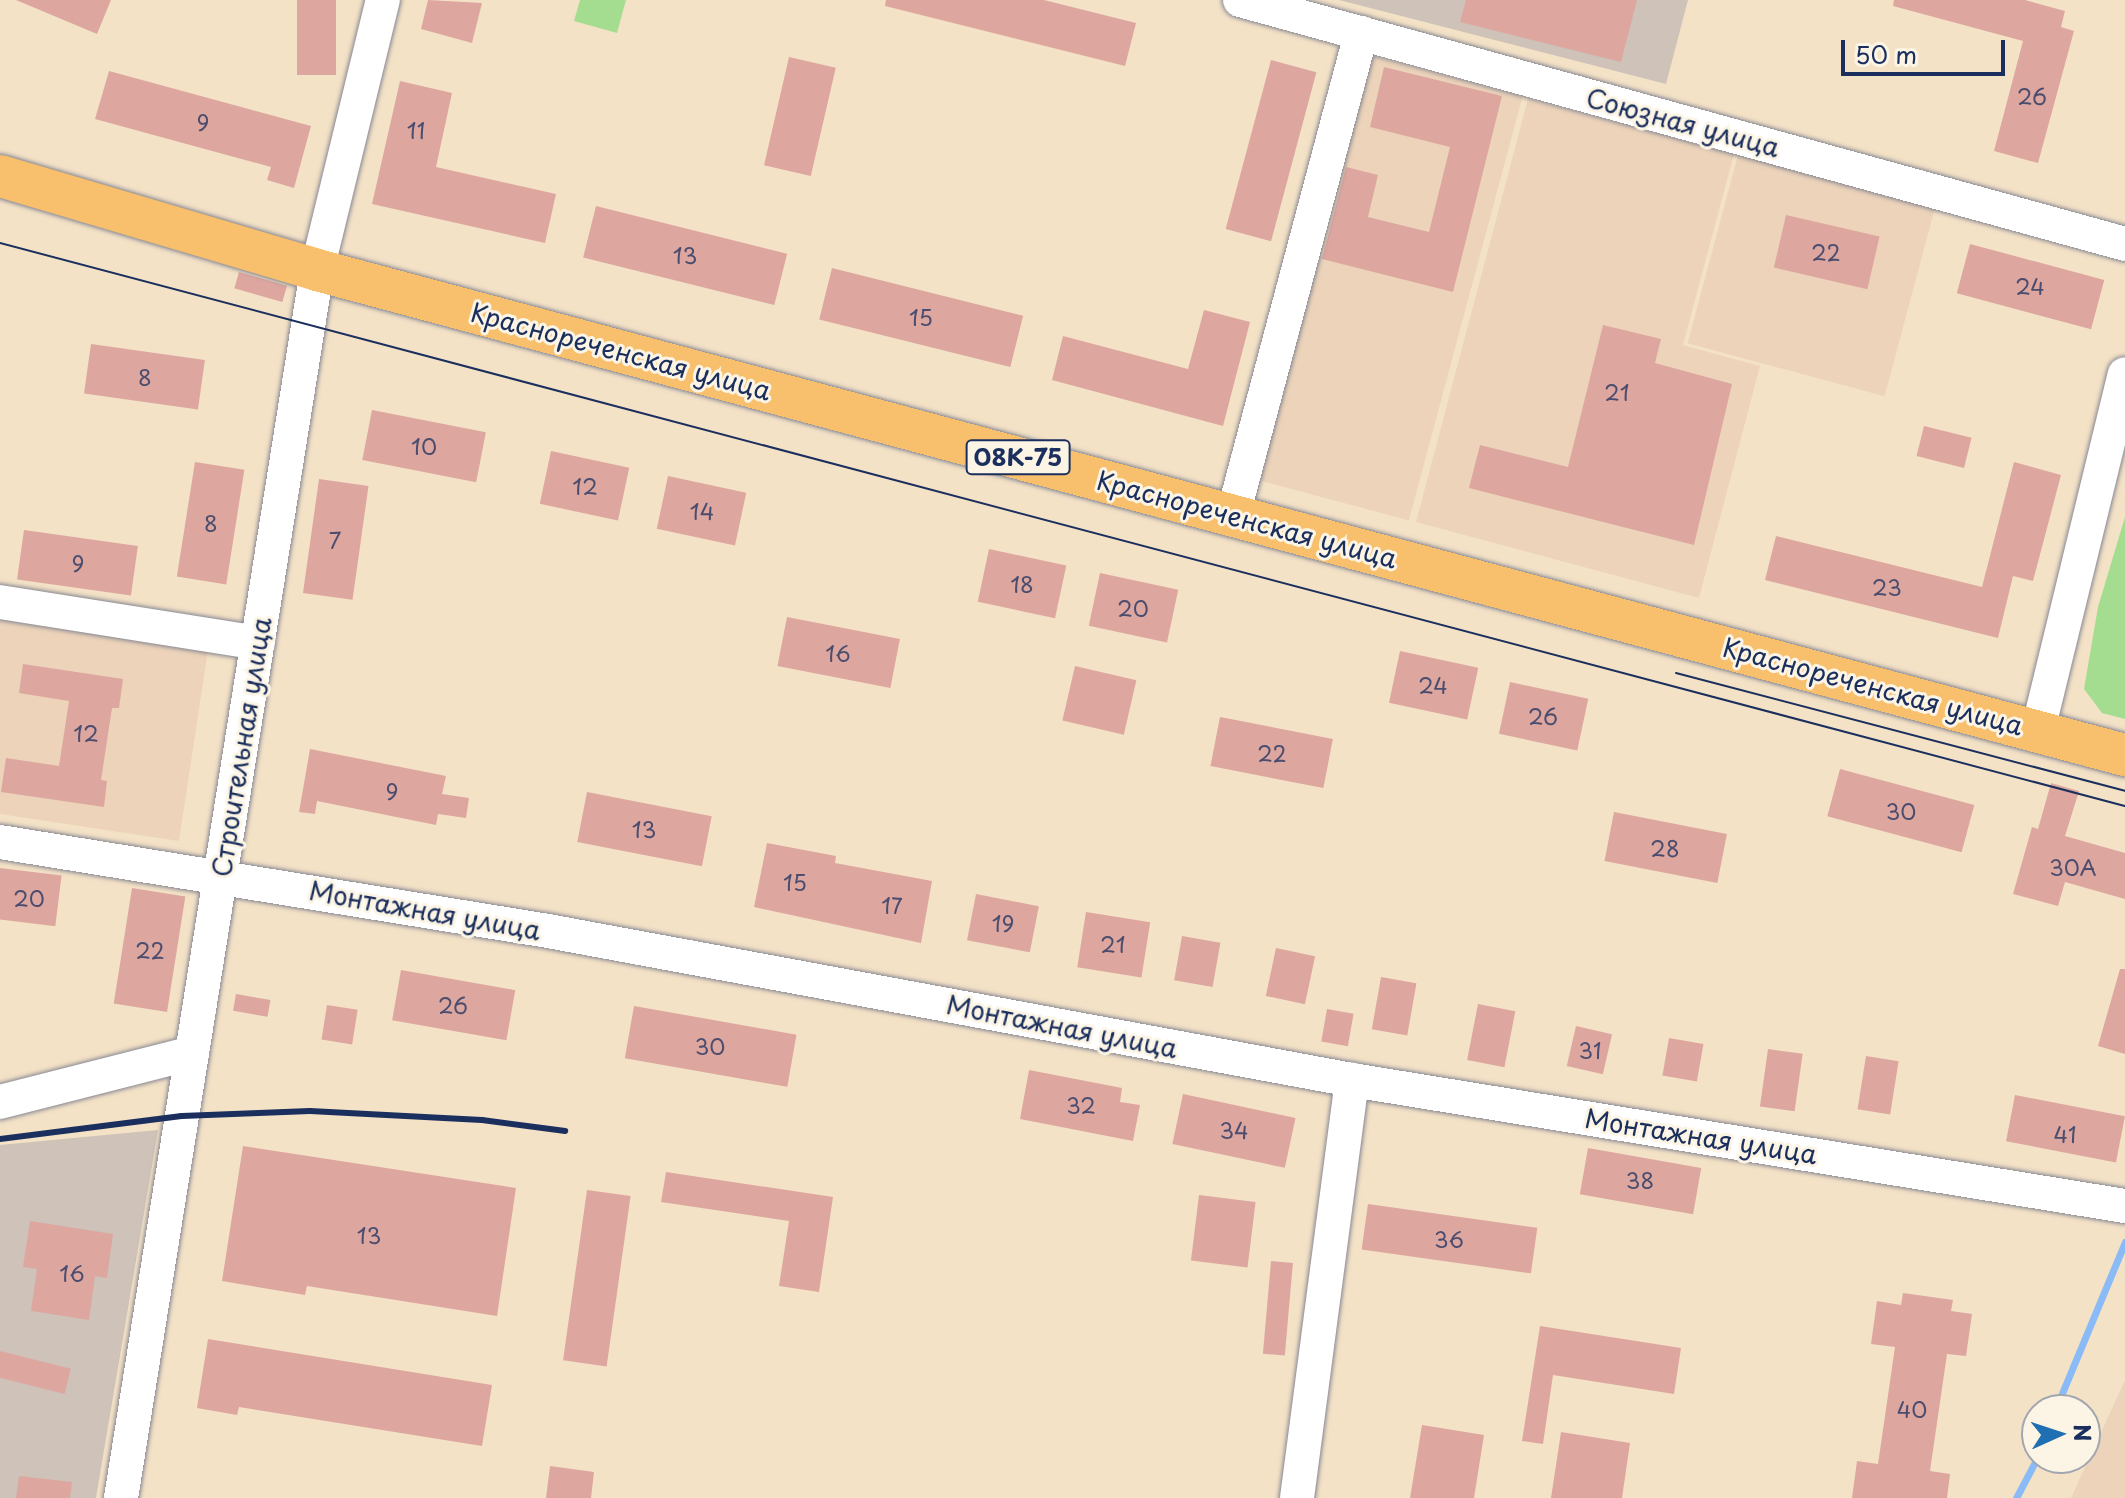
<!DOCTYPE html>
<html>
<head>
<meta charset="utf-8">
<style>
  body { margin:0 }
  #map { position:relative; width:2125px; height:1498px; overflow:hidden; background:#f4e2c7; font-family:"Playpen Sans",sans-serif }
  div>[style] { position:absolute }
  .built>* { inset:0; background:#ecd3ba; transform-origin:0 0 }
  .industrial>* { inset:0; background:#cec2b9 }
  .green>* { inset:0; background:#a4dd8f }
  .stream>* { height:7px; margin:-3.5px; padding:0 3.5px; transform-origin:3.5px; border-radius:3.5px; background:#8abbf6 }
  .building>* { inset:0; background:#dda7a0; transform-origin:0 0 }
  .roads { filter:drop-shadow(0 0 2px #888892) drop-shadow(0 0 2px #888892) }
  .minor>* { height:34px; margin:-17px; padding:0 17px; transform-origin:17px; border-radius:17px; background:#fff }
  .major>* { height:42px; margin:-21px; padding:0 21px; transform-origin:21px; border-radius:21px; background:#f8bf6c }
  .tram>* { height:2px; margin:-1px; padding:0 1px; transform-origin:1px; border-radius:1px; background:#1b2f5e }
  .rail>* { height:6px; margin:-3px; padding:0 3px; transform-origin:3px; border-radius:3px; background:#1b2f5e }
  span { translate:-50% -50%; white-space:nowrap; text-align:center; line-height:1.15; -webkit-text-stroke:6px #fcf5e5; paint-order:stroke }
  .number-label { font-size:22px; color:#4c4d6e }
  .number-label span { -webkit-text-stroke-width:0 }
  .shield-label span { padding:2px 6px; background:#fcf5e5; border:2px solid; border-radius:6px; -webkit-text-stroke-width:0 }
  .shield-label { font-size:24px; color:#1b2f5e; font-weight:700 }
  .street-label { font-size:26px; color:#1b2f5e }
  .north { position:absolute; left:2021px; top:1394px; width:80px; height:80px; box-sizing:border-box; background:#fcf5e5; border:2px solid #a2a6af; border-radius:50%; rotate:87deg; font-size:22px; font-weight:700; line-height:32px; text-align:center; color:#1b2f5e }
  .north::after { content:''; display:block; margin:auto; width:28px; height:36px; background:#1f6fb2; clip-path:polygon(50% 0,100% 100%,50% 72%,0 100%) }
  .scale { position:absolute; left:1841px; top:40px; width:164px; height:36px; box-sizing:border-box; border:4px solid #1b2f5e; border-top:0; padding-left:10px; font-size:24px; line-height:28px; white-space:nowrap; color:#1b2f5e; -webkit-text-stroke:6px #fcf5e5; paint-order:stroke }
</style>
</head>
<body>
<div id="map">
  <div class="built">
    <i style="left:1368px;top:55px;width:160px;height:439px;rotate:15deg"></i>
    <i style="clip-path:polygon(1528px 99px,1734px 154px,1683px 345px,1760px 366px,1699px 598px,1416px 522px)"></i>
    <i style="left:1738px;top:155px;width:204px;height:195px;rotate:15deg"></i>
    <i style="clip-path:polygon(0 619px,208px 650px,179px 841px,0 814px)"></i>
    <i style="clip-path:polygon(2125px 1380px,2125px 1498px,2071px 1498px)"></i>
  </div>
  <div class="industrial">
    <i style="clip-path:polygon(1339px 0,1688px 0,1666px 84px)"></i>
    <i style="clip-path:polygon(158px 1130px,96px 1498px,0 1498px,0 1145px)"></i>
  </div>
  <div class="green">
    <i style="clip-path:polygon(580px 0,626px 0,617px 33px,574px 21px)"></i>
    <i style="clip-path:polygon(2125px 517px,2125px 719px,2102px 713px,2084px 689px,2098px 607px)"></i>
  </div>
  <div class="stream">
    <i style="left:2055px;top:1410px;width:182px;rotate:-67.4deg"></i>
    <i style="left:2016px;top:1498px;width:45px;rotate:-62.3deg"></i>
  </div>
  <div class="building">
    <i style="clip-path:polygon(16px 0,111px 0,97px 34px)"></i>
    <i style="left:297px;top:0;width:39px;height:75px"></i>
    <i style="clip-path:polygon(428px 0,482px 3px,472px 43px,421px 29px)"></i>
    <i style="clip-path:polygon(886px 0,1044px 0,1136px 23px,1125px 66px,885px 6px)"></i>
    <i style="clip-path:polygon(1466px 0,1637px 0,1621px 62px,1460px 22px)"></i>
    <i style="clip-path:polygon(1894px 0,2025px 0,2065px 11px,2061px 27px,2074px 31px,2038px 163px,1994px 151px,2023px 41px,1893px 6px)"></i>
    <i style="left:789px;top:57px;width:48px;height:111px;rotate:13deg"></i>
    <i style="left:1271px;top:60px;width:47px;height:175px;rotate:15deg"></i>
    <i style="clip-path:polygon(1384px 67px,1502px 96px,1453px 292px,1322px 259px,1346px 167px,1378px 175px,1368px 217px,1429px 232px,1450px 147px,1370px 127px)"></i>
    <i style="clip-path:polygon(109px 71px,311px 126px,294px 188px,267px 180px,271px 167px,95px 119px)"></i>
    <i style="clip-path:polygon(400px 81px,452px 93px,436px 167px,556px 194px,545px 243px,372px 204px)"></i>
    <i style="left:596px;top:206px;width:197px;height:53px;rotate:14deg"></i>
    <i style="left:1786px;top:215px;width:96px;height:54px;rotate:13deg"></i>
    <i style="left:1970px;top:244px;width:139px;height:51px;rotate:15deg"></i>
    <i style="left:832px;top:268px;width:197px;height:53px;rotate:14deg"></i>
    <i style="left:239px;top:272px;width:50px;height:17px;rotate:16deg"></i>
    <i style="clip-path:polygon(1204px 310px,1250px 322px,1223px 426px,1052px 380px,1063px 336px,1188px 369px)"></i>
    <i style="clip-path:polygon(1603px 325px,1661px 339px,1655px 363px,1732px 384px,1694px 545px,1469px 488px,1480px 445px,1568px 467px)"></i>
    <i style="left:91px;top:344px;width:115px;height:50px;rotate:8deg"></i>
    <i style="left:372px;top:410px;width:116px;height:51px;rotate:11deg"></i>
    <i style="left:1924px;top:426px;width:49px;height:31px;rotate:14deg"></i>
    <i style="left:551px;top:451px;width:80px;height:54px;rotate:12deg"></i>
    <i style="left:195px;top:462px;width:50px;height:116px;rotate:9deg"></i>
    <i style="clip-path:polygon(2014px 462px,2061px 475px,2033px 581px,2013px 576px,1998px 638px,1765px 580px,1776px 536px,1982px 587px)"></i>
    <i style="left:668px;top:476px;width:80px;height:54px;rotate:12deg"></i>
    <i style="left:319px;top:479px;width:50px;height:115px;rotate:8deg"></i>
    <i style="left:24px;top:530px;width:115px;height:50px;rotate:8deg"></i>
    <i style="left:989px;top:549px;width:79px;height:54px;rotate:12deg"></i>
    <i style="left:1100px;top:573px;width:80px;height:54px;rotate:12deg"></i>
    <i style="left:787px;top:617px;width:115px;height:50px;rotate:11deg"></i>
    <i style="left:1400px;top:651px;width:80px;height:53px;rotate:12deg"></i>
    <i style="clip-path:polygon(23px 664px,123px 679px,119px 708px,112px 708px,101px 780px,107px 781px,104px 807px,1px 792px,6px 758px,59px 766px,69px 701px,19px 693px)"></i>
    <i style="left:1075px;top:666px;width:63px;height:56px;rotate:13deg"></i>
    <i style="left:1510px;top:682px;width:80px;height:53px;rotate:12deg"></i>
    <i style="left:1220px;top:717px;width:115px;height:50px;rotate:11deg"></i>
    <i style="clip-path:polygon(310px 749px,446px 776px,442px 794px,469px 798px,466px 818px,438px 814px,436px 825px,317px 801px,315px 814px,299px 812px)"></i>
    <i style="left:1840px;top:769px;width:139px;height:49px;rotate:15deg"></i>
    <i style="clip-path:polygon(2051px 783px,2079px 791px,2065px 836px,2125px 853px,2125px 899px,2065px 882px,2058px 906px,2013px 894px,2032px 827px,2038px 829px)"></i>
    <i style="left:587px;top:792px;width:127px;height:51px;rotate:11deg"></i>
    <i style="left:1614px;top:812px;width:115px;height:50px;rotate:11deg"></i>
    <i style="clip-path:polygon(767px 843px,836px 856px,835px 863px,932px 881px,921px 943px,754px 907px)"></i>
    <i style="left:0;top:868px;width:62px;height:51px;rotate:7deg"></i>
    <i style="left:132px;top:888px;width:54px;height:117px;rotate:9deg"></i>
    <i style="left:976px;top:894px;width:64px;height:47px;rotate:11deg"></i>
    <i style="left:1086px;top:912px;width:65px;height:56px;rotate:9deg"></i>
    <i style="left:1182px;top:936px;width:39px;height:45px;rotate:10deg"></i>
    <i style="left:1276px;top:948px;width:40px;height:49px;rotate:12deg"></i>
    <i style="clip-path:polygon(2120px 969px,2125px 969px,2125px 1054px,2098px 1046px)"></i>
    <i style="left:401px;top:970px;width:116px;height:51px;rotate:10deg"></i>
    <i style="left:1381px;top:977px;width:36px;height:53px;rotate:10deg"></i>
    <i style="left:236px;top:994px;width:35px;height:17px;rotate:10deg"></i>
    <i style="left:1478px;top:1004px;width:38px;height:57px;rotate:11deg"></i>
    <i style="left:327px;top:1005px;width:31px;height:35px;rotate:9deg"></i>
    <i style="left:634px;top:1006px;width:165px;height:53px;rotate:10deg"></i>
    <i style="left:1327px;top:1009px;width:27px;height:33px;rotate:10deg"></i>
    <i style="left:1576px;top:1026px;width:37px;height:41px;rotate:13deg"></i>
    <i style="left:1669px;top:1038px;width:35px;height:38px;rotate:10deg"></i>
    <i style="left:1768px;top:1049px;width:35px;height:58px;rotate:8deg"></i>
    <i style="left:1866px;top:1056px;width:33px;height:54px;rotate:9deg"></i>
    <i style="clip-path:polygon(1029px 1070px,1122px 1088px,1120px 1102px,1140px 1105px,1133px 1141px,1020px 1119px)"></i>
    <i style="left:1183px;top:1094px;width:115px;height:51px;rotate:12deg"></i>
    <i style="left:2015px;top:1095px;width:112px;height:47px;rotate:11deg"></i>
    <i style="clip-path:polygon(243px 1146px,516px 1188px,497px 1316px,307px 1286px,305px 1295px,222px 1281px)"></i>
    <i style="left:1588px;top:1148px;width:115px;height:47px;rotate:10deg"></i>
    <i style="clip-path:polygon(666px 1172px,833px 1197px,819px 1292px,779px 1286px,789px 1221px,661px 1202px)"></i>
    <i style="left:587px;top:1190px;width:44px;height:172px;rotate:8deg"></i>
    <i style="left:1199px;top:1195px;width:57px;height:66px;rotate:7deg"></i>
    <i style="left:1368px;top:1204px;width:171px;height:46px;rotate:8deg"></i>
    <i style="clip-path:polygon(30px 1221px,113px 1234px,107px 1278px,95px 1276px,89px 1320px,31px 1311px,37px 1269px,23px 1267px)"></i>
    <i style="left:1271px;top:1261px;width:22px;height:93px;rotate:5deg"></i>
    <i style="clip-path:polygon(1903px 1293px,1953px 1300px,1951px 1311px,1972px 1314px,1966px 1356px,1947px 1354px,1930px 1471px,1950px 1474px,1947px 1498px,1852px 1498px,1857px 1461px,1878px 1464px,1895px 1347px,1871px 1344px,1877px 1301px,1901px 1305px)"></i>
    <i style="clip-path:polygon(1540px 1326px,1681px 1348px,1674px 1394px,1553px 1375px,1543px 1444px,1522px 1441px)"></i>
    <i style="clip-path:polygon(208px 1339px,492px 1385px,482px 1446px,239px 1407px,237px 1415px,197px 1408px)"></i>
    <i style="left:0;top:1351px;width:73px;height:26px;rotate:14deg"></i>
    <i style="clip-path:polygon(1422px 1425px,1484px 1435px,1474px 1498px,1410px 1498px)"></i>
    <i style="clip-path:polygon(1561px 1432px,1630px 1443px,1622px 1498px,1551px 1498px)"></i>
    <i style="clip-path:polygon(550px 1466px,594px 1472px,591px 1498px,546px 1498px)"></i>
    <i style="clip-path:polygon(19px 1476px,72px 1482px,70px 1498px,16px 1498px)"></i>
  </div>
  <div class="roads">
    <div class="minor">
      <i style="left:1240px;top:0;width:918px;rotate:15.41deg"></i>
      <i style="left:1233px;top:515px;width:499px;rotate:-75.1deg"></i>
      <i style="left:0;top:602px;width:261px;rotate:9deg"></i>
      <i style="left:2038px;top:730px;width:366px;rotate:-76.3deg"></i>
      <i style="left:0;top:842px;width:555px;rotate:9.22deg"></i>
      <i style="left:548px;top:931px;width:818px;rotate:10.5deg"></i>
      <i style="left:1352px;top:1080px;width:783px;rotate:9.26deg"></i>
      <i style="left:0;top:1102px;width:198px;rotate:-14.3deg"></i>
      <i style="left:121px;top:1498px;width:1244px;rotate:-80.93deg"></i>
      <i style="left:317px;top:270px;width:278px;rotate:-76.3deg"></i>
      <i style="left:1297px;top:1498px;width:422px;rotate:-82.5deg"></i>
    </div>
    <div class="major">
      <i style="left:0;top:176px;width:331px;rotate:16.5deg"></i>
      <i style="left:317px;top:270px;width:1872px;rotate:15.02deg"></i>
    </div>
  </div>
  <div class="tram">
    <i style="left:0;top:243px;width:2198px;rotate:14.84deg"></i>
    <i style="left:1676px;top:673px;width:464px;rotate:14.7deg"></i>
  </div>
  <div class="rail">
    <i style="left:0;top:1139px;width:183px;rotate:-7.2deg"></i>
    <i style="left:182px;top:1116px;width:128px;rotate:-2.2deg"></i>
    <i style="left:310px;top:1111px;width:172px;rotate:3deg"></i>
    <i style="left:482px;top:1120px;width:84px;rotate:7.5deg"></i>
  </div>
  <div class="number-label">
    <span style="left:2032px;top:96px">26</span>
    <span style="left:203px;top:122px">9</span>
    <span style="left:416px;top:130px">11</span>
    <span style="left:1826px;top:252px">22</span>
    <span style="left:685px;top:255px">13</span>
    <span style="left:2030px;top:286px">24</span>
    <span style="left:921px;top:317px">15</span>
    <span style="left:145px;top:377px">8</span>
    <span style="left:1617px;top:392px">21</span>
    <span style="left:424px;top:446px">10</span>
    <span style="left:585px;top:486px">12</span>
    <span style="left:702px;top:511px">14</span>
    <span style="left:211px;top:523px">8</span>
    <span style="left:335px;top:540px">7</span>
    <span style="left:78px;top:563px">9</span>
    <span style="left:1022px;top:584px">18</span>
    <span style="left:1887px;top:587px">23</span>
    <span style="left:1133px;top:608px">20</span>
    <span style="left:838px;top:653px">16</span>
    <span style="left:1433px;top:685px">24</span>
    <span style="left:1543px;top:716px">26</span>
    <span style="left:86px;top:733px">12</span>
    <span style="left:1272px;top:753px">22</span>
    <span style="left:392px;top:791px">9</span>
    <span style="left:1901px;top:811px">30</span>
    <span style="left:644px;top:829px">13</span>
    <span style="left:1665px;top:848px">28</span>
    <span style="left:2073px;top:867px">30А</span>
    <span style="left:795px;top:882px">15</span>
    <span style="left:29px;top:898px">20</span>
    <span style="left:892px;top:905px">17</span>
    <span style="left:1003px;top:923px">19</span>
    <span style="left:1113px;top:944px">21</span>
    <span style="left:150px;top:950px">22</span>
    <span style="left:453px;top:1005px">26</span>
    <span style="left:710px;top:1046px">30</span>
    <span style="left:1590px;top:1050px">31</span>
    <span style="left:1081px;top:1105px">32</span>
    <span style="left:1234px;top:1130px">34</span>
    <span style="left:2065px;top:1134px">41</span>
    <span style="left:1640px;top:1180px">38</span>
    <span style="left:369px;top:1235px">13</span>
    <span style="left:1449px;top:1239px">36</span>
    <span style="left:72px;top:1273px">16</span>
    <span style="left:1912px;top:1409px">40</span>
  </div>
  <div class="shield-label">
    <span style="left:1018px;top:457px">08К-75</span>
  </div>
  <div class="street-label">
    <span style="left:1683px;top:122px;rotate:15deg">Союзная улица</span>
    <span style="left:621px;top:351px;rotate:15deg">Краснореченская улица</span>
    <span style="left:1247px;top:519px;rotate:15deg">Краснореченская улица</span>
    <span style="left:1873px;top:686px;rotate:15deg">Краснореченская улица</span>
    <span style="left:241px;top:747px;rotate:-81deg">Строительная улица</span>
    <span style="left:425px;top:910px;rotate:10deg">Монтажная улица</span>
    <span style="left:1062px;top:1026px;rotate:11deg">Монтажная улица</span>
    <span style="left:1701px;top:1136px;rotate:9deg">Монтажная улица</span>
  </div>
  <div class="north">N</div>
  <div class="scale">50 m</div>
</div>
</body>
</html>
